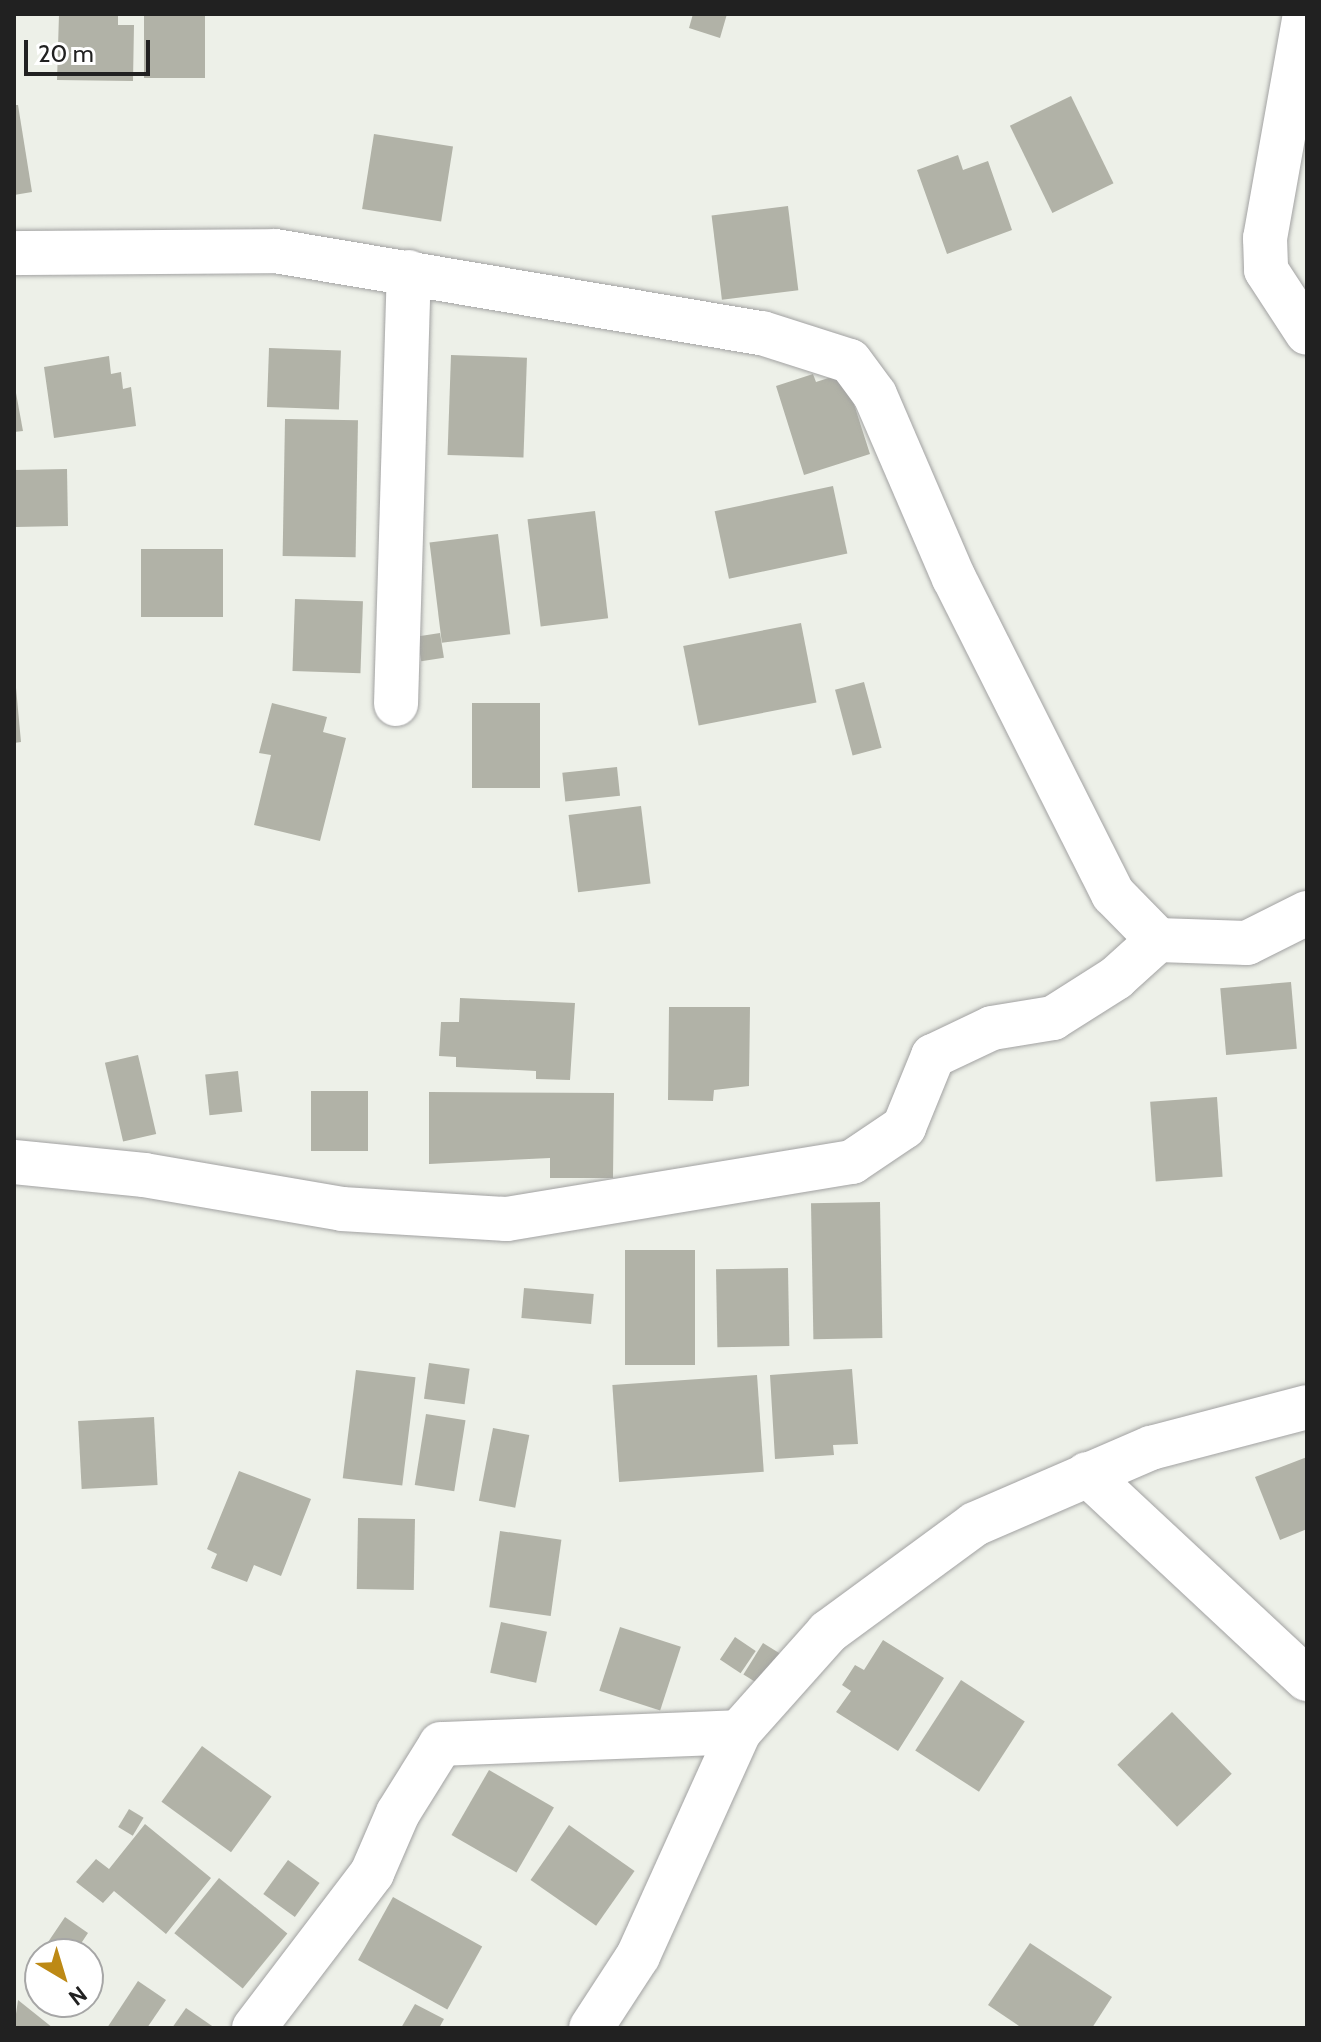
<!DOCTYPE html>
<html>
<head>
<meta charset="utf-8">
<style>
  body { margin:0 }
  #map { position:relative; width:1321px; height:2042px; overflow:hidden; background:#edf0e8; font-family:Cabin,sans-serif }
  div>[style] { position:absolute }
  .building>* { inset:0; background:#b1b2a7; transform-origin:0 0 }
  .roads { filter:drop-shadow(0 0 2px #a2a2a2) drop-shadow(0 0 2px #a2a2a2) }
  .minor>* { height:44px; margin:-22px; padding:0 22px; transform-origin:22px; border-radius:22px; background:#fff }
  span { translate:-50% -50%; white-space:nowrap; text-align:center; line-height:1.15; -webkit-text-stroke:6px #fff; paint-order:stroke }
  .frame { position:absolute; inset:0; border:16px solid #212121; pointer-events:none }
  .north { position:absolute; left:24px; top:1938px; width:80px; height:80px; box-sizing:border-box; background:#fff; border:2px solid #a6a6a6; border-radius:50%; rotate:142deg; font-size:22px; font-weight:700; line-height:32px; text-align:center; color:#212121 }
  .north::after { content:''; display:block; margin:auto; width:28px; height:36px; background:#bd8915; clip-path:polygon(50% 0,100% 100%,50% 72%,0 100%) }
  .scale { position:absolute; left:24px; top:40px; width:126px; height:36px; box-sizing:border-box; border:4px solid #212121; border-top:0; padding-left:10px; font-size:24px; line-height:28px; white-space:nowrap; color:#212121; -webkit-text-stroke:6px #fff; paint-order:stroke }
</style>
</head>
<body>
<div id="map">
  <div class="building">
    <i style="clip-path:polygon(59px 14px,118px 14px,118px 25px,134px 25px,133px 81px,57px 80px)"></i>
    <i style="left:144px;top:14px;width:61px;height:64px"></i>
    <i style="clip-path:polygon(693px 14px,727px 14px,720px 38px,689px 28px)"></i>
    <i style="left:1071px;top:96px;width:97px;height:68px;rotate:64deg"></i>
    <i style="clip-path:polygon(14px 105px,18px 105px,32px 192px,14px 195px)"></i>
    <i style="left:374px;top:134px;width:80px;height:76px;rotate:9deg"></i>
    <i style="clip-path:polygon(958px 155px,963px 170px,988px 161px,1012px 230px,947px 254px,917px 170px)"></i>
    <i style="left:788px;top:206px;width:85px;height:77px;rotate:83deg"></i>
    <i style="left:269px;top:348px;width:72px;height:59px;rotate:2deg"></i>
    <i style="left:451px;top:355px;width:76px;height:100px;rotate:2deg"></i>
    <i style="clip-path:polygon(109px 356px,111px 374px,121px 372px,123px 389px,131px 387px,136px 426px,54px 438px,44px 367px)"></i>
    <i style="clip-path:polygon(844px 373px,870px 454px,804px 475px,776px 386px,813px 374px,816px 382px)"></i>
    <i style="clip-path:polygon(14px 382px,23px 431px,14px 432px)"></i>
    <i style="left:285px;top:419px;width:73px;height:137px;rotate:1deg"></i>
    <i style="left:67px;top:469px;width:57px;height:53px;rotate:89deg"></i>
    <i style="left:833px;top:486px;width:69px;height:121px;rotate:78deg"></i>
    <i style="left:595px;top:511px;width:108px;height:68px;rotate:83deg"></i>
    <i style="left:498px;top:534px;width:101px;height:69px;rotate:83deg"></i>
    <i style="left:141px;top:549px;width:82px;height:68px"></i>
    <i style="left:295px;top:599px;width:68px;height:72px;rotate:2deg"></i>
    <i style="left:801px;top:623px;width:81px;height:120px;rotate:79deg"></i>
    <i style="left:440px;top:633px;width:25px;height:23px;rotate:81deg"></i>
    <i style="clip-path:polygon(14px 666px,21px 742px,14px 743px)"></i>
    <i style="left:864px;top:682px;width:68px;height:30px;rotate:75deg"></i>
    <i style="clip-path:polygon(272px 703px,327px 717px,323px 732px,346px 738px,320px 841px,254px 825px,271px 755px,259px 753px)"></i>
    <i style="left:472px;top:703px;width:68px;height:85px"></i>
    <i style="left:617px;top:767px;width:29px;height:55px;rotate:84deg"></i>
    <i style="left:641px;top:806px;width:78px;height:73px;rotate:83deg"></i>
    <i style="left:1291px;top:982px;width:67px;height:71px;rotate:85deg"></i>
    <i style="clip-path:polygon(460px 998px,575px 1003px,570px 1080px,536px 1079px,536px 1071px,456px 1067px,456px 1057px,439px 1056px,441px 1022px,459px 1022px)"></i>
    <i style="clip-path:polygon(669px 1007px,750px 1007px,749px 1086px,714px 1090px,713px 1101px,668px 1100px)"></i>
    <i style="left:138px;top:1055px;width:81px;height:34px;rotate:77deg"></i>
    <i style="left:238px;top:1071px;width:41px;height:33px;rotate:84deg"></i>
    <i style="left:311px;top:1091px;width:57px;height:60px"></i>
    <i style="clip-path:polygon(429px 1092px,614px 1093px,613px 1178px,550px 1178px,550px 1158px,429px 1164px)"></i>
    <i style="left:1217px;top:1097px;width:80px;height:67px;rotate:86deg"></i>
    <i style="left:880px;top:1202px;width:136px;height:69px;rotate:89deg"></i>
    <i style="left:625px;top:1250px;width:70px;height:115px"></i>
    <i style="left:788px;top:1268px;width:78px;height:72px;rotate:89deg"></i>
    <i style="left:524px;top:1288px;width:70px;height:30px;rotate:5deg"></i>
    <i style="left:429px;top:1363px;width:41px;height:36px;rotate:8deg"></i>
    <i style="clip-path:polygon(852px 1369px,858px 1444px,833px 1445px,834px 1455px,775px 1459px,770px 1375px)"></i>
    <i style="left:356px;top:1370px;width:60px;height:109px;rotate:7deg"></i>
    <i style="left:757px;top:1375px;width:97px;height:145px;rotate:86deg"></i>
    <i style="left:426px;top:1414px;width:40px;height:72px;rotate:9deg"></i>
    <i style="left:154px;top:1417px;width:68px;height:76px;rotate:87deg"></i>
    <i style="left:493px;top:1428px;width:37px;height:74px;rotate:11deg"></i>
    <i style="clip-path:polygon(1307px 1457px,1307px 1529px,1280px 1540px,1255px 1477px)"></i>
    <i style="clip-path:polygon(239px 1471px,311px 1499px,281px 1576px,254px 1565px,247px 1582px,211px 1568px,217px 1554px,207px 1549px)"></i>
    <i style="left:358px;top:1518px;width:57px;height:71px;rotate:1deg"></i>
    <i style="left:500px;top:1531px;width:62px;height:77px;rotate:8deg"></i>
    <i style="left:501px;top:1622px;width:47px;height:52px;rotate:12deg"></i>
    <i style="left:620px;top:1627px;width:64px;height:67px;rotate:18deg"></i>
    <i style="left:735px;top:1637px;width:25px;height:27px;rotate:34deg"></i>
    <i style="clip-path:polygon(883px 1640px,944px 1678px,898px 1751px,836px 1712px,851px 1691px,842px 1685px,855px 1665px,864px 1670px)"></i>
    <i style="left:763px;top:1643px;width:28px;height:37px;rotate:32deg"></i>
    <i style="left:961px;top:1680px;width:76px;height:84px;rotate:33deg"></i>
    <i style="left:1172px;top:1712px;width:86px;height:76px;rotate:46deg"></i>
    <i style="left:202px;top:1746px;width:86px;height:69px;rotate:36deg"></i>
    <i style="left:489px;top:1770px;width:75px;height:75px;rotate:30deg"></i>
    <i style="left:129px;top:1809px;width:17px;height:21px;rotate:31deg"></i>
    <i style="clip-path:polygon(145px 1824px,211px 1878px,166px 1934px,114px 1891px,103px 1903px,76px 1882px,96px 1859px,109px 1869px)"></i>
    <i style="left:569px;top:1825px;width:80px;height:67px;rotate:35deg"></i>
    <i style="left:288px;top:1860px;width:39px;height:42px;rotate:36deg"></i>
    <i style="left:219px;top:1878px;width:88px;height:71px;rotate:39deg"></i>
    <i style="left:393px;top:1897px;width:102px;height:72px;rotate:29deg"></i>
    <i style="clip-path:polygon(65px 1917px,88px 1933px,74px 1954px,40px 1954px,40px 1987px,25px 1976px)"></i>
    <i style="clip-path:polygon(1030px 1943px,1112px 1997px,1092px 2028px,1022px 2028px,988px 2005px)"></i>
    <i style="clip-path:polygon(138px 1981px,166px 2000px,147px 2028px,107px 2028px)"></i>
    <i style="clip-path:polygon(18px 2000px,53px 2028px,14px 2028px)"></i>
    <i style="clip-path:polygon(415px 2004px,444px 2019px,439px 2028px,401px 2028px)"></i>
    <i style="clip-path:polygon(186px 2008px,215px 2028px,172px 2028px)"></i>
  </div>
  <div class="roads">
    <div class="minor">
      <i style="left:1305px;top:14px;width:228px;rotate:100.1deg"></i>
      <i style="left:1265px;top:238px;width:32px;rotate:88deg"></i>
      <i style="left:1266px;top:270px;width:75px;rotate:56.9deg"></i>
      <i style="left:14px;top:253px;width:261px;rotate:-0.4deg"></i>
      <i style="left:275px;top:251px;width:494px;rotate:9.6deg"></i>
      <i style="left:762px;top:333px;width:92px;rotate:17.7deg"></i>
      <i style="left:850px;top:361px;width:42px;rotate:53.7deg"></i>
      <i style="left:875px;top:395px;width:199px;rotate:66.7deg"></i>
      <i style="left:954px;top:578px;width:354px;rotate:63.3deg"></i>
      <i style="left:1113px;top:894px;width:64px;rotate:45.6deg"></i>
      <i style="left:1158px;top:940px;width:89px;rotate:1.9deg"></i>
      <i style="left:1247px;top:943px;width:67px;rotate:-26.6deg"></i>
      <i style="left:396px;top:704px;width:432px;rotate:-88.3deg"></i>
      <i style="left:14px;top:1162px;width:131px;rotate:5.7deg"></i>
      <i style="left:144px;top:1175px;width:201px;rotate:9.7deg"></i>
      <i style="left:342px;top:1209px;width:165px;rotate:3.5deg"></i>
      <i style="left:507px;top:1219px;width:350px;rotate:-9.4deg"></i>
      <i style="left:852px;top:1162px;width:63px;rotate:-33.9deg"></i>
      <i style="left:904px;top:1127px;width:77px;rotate:-67.8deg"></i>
      <i style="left:933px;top:1056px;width:65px;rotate:-25.4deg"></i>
      <i style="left:992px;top:1028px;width:62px;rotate:-9.3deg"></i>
      <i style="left:1053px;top:1018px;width:75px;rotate:-32.4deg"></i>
      <i style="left:1116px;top:978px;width:57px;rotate:-42.1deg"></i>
      <i style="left:1087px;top:1474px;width:301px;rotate:43deg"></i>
      <i style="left:254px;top:2028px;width:195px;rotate:-52.7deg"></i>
      <i style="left:372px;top:1873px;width:65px;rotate:-66.6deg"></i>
      <i style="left:398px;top:1813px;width:81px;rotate:-58.1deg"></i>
      <i style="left:441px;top:1744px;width:298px;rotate:-2.3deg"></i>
      <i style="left:739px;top:1732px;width:134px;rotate:-48.3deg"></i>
      <i style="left:828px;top:1632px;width:182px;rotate:-36.3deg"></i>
      <i style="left:975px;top:1524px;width:192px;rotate:-23.4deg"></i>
      <i style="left:1151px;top:1448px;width:161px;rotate:-14.7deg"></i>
      <i style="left:591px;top:2028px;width:86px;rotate:-56.9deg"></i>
      <i style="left:638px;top:1956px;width:246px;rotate:-65.7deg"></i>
    </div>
  </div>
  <div class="frame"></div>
  <div class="north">N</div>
  <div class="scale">20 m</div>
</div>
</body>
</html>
